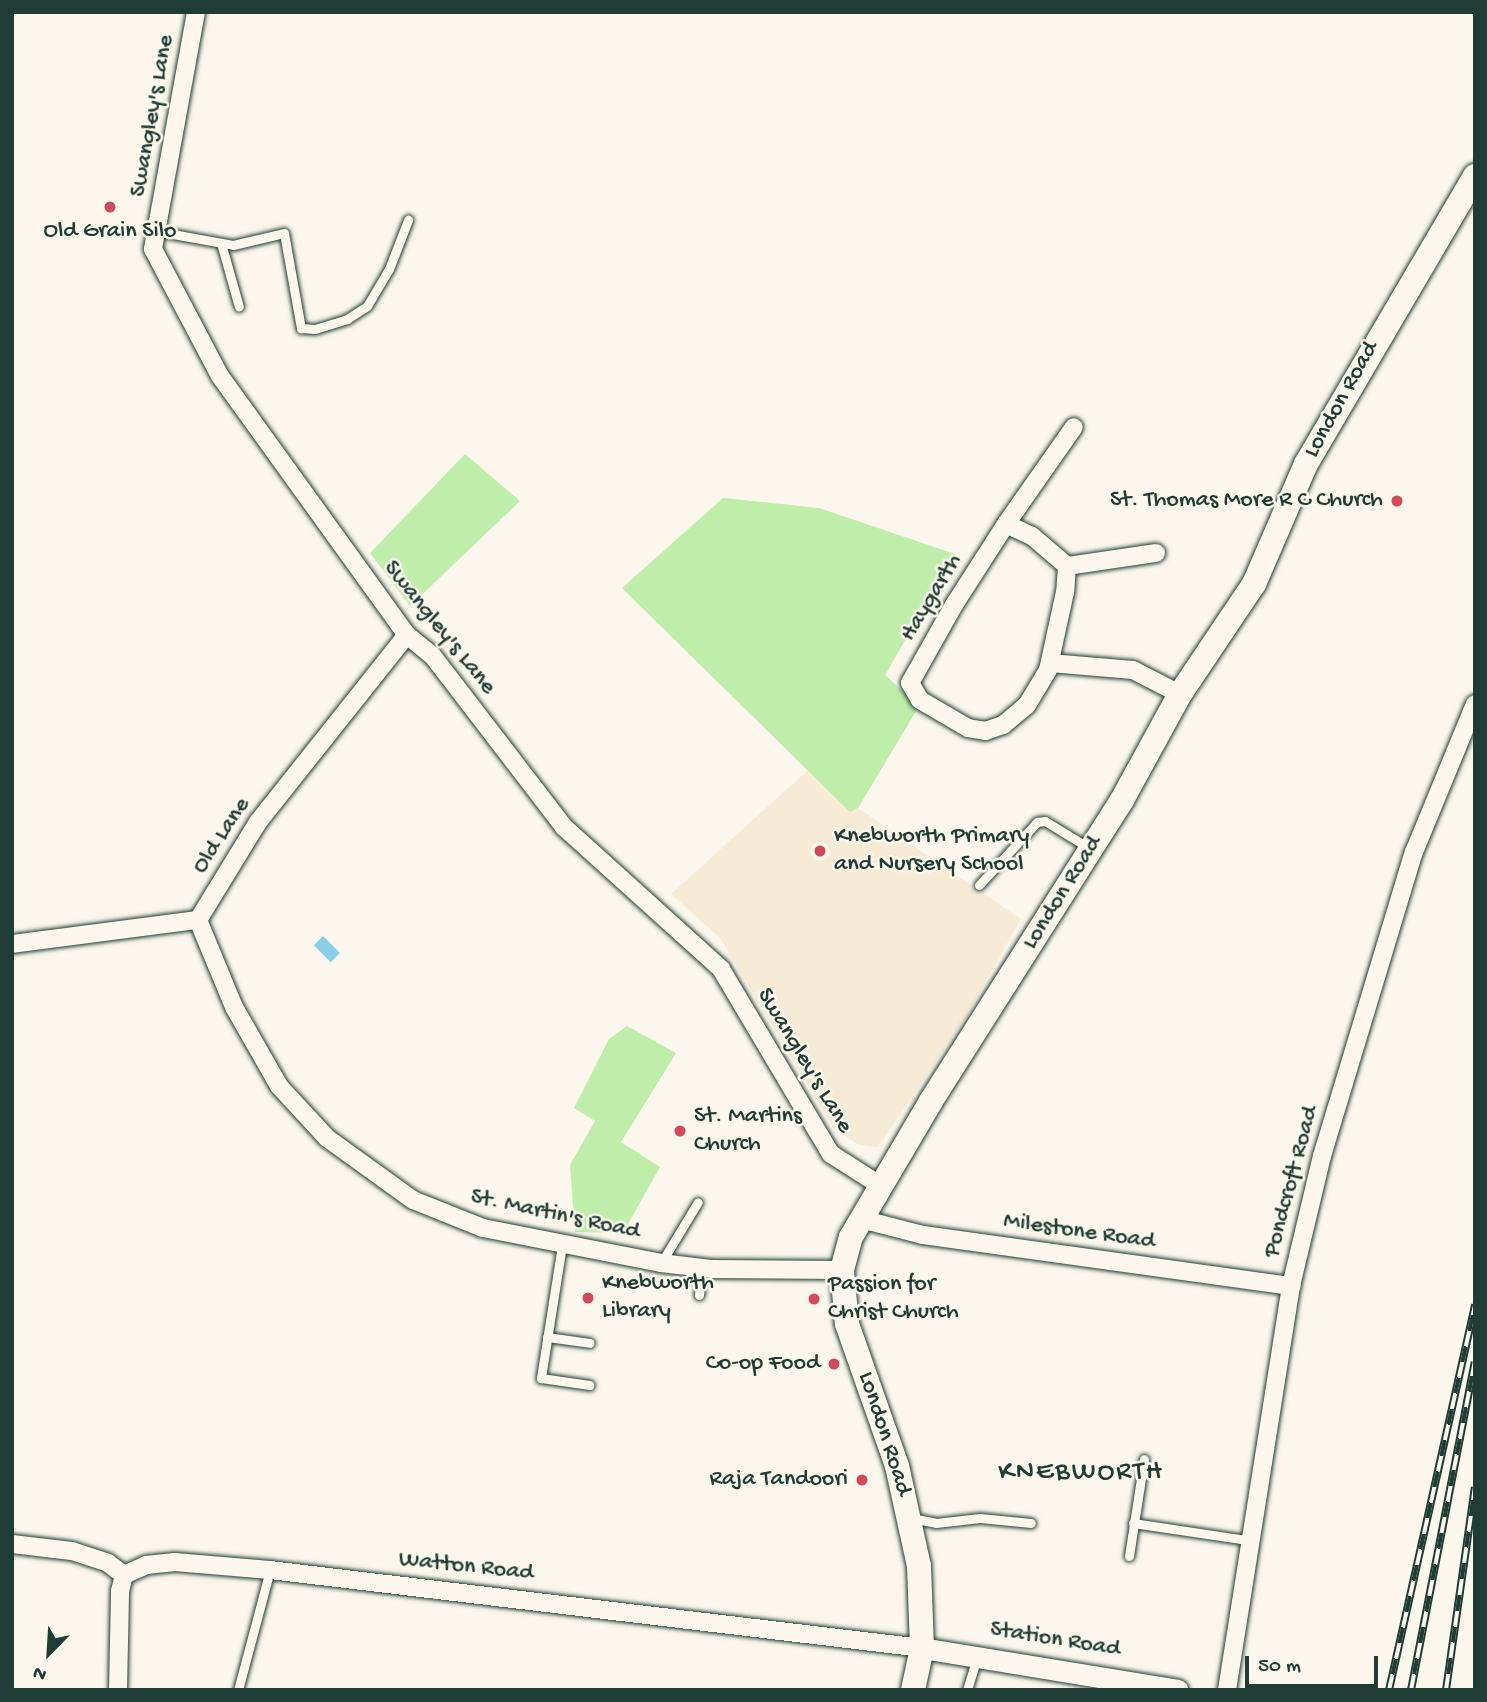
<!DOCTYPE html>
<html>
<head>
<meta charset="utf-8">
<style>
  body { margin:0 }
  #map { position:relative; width:1487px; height:1702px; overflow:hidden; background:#fbf7ec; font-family:"Gochi Hand",sans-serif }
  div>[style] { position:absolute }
  .built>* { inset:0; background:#f6ecd5 }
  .green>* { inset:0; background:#bfedaa }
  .water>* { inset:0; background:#88cfea; transform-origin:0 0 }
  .roads { filter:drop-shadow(0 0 2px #1f3d34) drop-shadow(0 0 2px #1f3d34) }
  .service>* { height:9px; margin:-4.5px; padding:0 4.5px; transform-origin:4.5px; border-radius:4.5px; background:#fbf7ec }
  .minor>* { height:18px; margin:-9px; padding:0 9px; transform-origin:9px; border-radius:9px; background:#fbf7ec }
  .tertiary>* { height:21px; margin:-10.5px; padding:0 10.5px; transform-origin:10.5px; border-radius:10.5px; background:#fbf7ec }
  .secondary>* { height:24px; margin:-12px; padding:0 12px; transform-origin:12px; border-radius:12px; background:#fbf7ec }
  .rail>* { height:8px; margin-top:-4px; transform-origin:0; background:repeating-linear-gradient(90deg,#fbf7ec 0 16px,#1f3d34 0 32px); box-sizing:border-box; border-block:2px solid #1f3d34 }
  .dots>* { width:19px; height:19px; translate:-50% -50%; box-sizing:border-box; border:4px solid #fbf7ec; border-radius:50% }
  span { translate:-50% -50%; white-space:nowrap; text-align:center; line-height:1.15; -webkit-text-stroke:5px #fbf7ec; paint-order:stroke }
  .street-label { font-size:24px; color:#1f3d34 }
  .poi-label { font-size:24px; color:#1f3d34 }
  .right { translate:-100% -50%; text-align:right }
  .left { translate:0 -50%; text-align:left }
  .quarter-label { font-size:28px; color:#1f3d34; letter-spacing:2px }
  .frame { position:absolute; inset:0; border:14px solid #1f3d34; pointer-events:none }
  .north { position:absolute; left:14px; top:1618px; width:70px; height:70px; -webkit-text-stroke:5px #fbf7ec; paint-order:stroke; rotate:204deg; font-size:19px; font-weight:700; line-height:28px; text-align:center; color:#1f3d34 }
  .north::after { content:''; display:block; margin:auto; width:24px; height:32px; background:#1f3d34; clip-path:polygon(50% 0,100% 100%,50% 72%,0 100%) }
  .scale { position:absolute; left:1245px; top:1656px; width:133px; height:32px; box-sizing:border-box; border:4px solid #1f3d34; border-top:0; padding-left:9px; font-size:21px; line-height:24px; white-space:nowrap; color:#1f3d34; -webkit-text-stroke:5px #fbf7ec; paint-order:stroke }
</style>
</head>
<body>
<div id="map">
  <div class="built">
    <i style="clip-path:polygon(622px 588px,892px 664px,885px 676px,919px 706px,858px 808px,1021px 919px,965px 1018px,878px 1147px,859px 1145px,834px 1129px,720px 938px,671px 894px,808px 770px)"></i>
  </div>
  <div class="green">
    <i style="clip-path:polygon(465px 454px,520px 501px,410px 606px,370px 553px)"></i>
    <i style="clip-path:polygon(723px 498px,819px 508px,955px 554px,885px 675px,919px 706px,858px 808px,850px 812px,622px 588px)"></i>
    <i style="clip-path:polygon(627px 1026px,676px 1053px,621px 1142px,660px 1167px,623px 1233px,575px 1232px,570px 1165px,595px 1121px,574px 1108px,609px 1039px)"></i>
  </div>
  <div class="water">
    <i style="left:323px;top:936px;width:24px;height:13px;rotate:45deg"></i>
  </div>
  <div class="roads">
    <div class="service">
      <i style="left:156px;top:231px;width:78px;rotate:10.3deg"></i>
      <i style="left:233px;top:245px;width:52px;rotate:-13.2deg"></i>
      <i style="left:284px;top:233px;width:97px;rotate:79.9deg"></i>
      <i style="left:301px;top:328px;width:14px;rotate:4deg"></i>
      <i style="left:315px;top:329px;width:34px;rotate:-17deg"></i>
      <i style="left:347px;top:319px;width:24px;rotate:-33deg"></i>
      <i style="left:367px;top:306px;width:43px;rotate:-59.3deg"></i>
      <i style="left:389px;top:269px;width:53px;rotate:-68.8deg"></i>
      <i style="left:221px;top:243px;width:66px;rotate:74.3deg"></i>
      <i style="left:979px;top:885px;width:86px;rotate:-47.4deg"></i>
      <i style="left:1037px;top:822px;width:8px;rotate:-7deg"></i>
      <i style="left:1045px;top:821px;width:52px;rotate:31.5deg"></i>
      <i style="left:562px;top:1245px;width:135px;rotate:99deg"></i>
      <i style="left:541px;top:1378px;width:49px;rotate:8.3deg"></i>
      <i style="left:661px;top:1263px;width:71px;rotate:-58.8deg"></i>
      <i style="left:699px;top:1295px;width:27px;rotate:-84deg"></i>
      <i style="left:547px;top:1337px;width:43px;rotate:7.9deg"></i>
      <i style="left:911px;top:1518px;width:25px;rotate:11deg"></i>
      <i style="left:936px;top:1523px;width:44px;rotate:-6.5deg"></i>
      <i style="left:980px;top:1518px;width:51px;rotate:5.6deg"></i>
      <i style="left:1133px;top:1523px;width:121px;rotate:8.5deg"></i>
      <i style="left:1129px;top:1556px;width:98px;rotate:-81.2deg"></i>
      <i style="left:238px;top:1690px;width:124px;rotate:-75.1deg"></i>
      <i style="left:967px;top:1690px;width:34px;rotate:-73deg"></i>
    </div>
    <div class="minor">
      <i style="left:196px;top:12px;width:241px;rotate:100.3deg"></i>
      <i style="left:153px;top:249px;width:144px;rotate:62.2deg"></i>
      <i style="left:220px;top:376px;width:319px;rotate:54.2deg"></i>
      <i style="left:407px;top:635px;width:32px;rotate:39deg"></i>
      <i style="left:432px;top:655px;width:217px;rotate:52.5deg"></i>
      <i style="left:564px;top:827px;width:212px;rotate:42.1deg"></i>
      <i style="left:721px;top:969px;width:215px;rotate:59.3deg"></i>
      <i style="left:831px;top:1154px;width:59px;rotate:32.6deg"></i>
      <i style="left:1006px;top:524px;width:29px;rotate:25deg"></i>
      <i style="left:1032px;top:536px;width:46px;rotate:40.6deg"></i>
      <i style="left:1067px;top:566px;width:26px;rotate:94deg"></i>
      <i style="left:1065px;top:592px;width:80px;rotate:102.3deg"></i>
      <i style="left:1048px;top:670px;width:41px;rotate:121deg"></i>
      <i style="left:1027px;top:705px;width:31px;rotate:140deg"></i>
      <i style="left:1003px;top:725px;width:18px;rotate:161deg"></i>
      <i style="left:986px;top:731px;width:18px;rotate:-171deg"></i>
      <i style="left:968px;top:728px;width:56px;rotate:-149.7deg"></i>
      <i style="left:920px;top:700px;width:20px;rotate:-120deg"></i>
      <i style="left:910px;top:683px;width:90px;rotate:-60.6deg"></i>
      <i style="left:954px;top:605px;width:96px;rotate:-57.3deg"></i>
      <i style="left:1006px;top:524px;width:118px;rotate:-55deg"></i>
      <i style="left:1067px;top:566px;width:90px;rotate:-8.3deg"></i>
      <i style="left:1050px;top:663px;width:83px;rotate:4.8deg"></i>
      <i style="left:1133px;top:670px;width:53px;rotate:27.1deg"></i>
      <i style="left:198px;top:920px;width:94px;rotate:67.5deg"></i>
      <i style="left:234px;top:1007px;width:91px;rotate:60.3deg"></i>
      <i style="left:279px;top:1086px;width:71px;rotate:47.3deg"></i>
      <i style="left:327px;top:1138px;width:106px;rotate:35.8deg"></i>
      <i style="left:413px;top:1200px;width:75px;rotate:21.8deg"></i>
      <i style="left:483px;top:1228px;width:181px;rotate:11.1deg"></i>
      <i style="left:661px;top:1263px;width:50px;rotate:6.8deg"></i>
      <i style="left:711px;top:1269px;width:131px;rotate:0.4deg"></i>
      <i style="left:12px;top:944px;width:188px;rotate:-7.4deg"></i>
      <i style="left:198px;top:920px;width:115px;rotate:-58.5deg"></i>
      <i style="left:258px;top:822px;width:239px;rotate:-51.5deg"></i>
      <i style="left:861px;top:1219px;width:64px;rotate:14.5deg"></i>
      <i style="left:923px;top:1235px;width:372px;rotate:7.9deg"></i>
      <i style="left:12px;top:1544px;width:60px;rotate:6.7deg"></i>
      <i style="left:72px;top:1551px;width:38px;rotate:18deg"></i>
      <i style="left:108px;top:1563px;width:20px;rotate:37deg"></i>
      <i style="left:124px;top:1575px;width:24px;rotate:-24deg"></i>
      <i style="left:146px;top:1565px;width:29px;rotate:-6deg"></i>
      <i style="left:175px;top:1562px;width:95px;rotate:4.8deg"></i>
      <i style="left:270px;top:1570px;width:657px;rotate:6.82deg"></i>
      <i style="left:118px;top:1690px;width:99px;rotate:-88.8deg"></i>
      <i style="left:120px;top:1591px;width:16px;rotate:-76deg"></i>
      <i style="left:1227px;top:1690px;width:409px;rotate:-81deg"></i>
      <i style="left:1291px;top:1286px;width:134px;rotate:-76.6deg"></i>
      <i style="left:1322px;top:1156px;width:318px;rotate:-73.2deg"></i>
      <i style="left:1414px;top:852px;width:160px;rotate:-67.6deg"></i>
    </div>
    <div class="tertiary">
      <i style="left:922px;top:1648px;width:259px;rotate:9.3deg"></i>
    </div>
    <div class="secondary">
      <i style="left:913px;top:1690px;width:43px;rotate:-77.9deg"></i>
      <i style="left:922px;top:1648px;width:82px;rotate:-92.1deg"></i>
      <i style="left:919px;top:1566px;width:102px;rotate:-102.4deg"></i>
      <i style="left:897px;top:1466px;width:151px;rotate:-109.4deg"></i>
      <i style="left:847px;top:1324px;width:54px;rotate:-95.3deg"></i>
      <i style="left:842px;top:1270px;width:34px;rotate:-75deg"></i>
      <i style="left:851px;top:1237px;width:158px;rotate:-59.5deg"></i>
      <i style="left:931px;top:1101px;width:356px;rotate:-57.6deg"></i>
      <i style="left:1122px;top:800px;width:121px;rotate:-61.3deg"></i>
      <i style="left:1180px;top:694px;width:133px;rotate:-56.1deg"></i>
      <i style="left:1254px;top:584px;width:131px;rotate:-66.6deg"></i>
      <i style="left:1306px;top:464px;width:334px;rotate:-59.6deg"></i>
    </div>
  </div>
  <div class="rail">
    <i style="left:1389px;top:1690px;width:395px;rotate:-77.4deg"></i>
    <i style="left:1411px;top:1690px;width:334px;rotate:-79deg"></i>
    <i style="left:1446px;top:1690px;width:205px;rotate:-81.9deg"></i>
  </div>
  <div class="dots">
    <i style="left:110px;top:207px;background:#d1495b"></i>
    <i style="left:1397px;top:501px;background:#d1495b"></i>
    <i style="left:820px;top:851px;background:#d1495b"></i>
    <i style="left:680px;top:1131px;background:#d1495b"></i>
    <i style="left:588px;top:1298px;background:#d1495b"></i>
    <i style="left:814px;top:1299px;background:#d1495b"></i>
    <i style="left:834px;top:1364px;background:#d1495b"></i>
    <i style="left:862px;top:1480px;background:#d1495b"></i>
  </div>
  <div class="street-label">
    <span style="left:153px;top:116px;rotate:-80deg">Swangley's Lane</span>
    <span style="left:1342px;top:400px;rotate:-61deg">London Road</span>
    <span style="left:932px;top:598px;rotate:-59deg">Haygarth</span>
    <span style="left:439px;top:628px;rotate:51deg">Swangley's Lane</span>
    <span style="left:222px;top:836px;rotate:-57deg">Old Lane</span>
    <span style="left:1063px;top:893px;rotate:-58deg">London Road</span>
    <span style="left:804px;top:1061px;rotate:59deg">Swangley's Lane</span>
    <span style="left:1292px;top:1182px;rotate:-75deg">Pondcroft Road</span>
    <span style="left:555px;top:1215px;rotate:12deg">St. Martin's Road</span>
    <span style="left:1079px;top:1232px;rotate:8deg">Milestone Road</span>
    <span style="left:884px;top:1434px;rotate:72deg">London Road</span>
    <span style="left:466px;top:1567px;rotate:6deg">Watton Road</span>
    <span style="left:1055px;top:1640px;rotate:9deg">Station Road</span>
  </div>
  <div class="poi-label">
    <span style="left:110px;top:232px">Old Grain Silo</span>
    <span class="right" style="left:1383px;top:501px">St. Thomas More R C Church</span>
    <span class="left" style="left:834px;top:851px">Knebworth Primary<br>and Nursery School</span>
    <span class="left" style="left:694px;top:1131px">St. Martins<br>Church</span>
    <span class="left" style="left:602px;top:1298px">Knebworth<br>Library</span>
    <span class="left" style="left:828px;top:1299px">Passion for<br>Christ Church</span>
    <span class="right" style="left:820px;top:1364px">Co-op Food</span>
    <span class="right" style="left:848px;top:1480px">Raja Tandoori</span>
  </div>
  <div class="quarter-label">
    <span style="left:1081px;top:1473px">KNEBWORTH</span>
  </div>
  <div class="frame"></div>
  <div class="north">N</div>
  <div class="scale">50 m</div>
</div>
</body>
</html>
